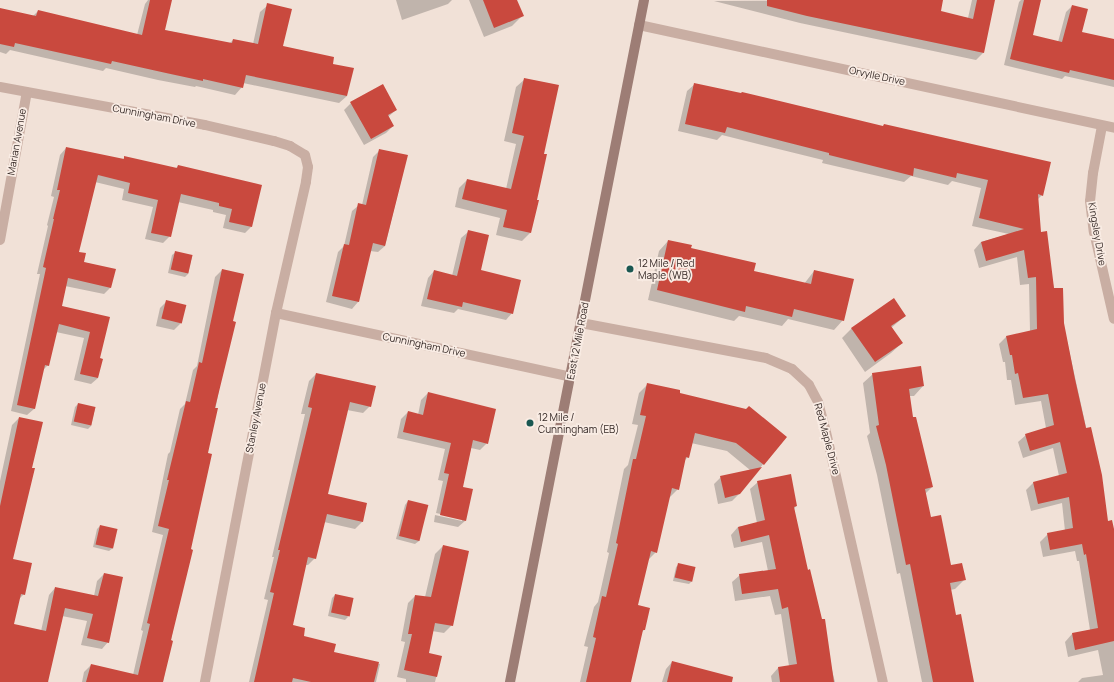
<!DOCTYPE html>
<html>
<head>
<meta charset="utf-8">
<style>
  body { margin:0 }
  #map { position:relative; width:1114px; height:682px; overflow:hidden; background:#f1e1d7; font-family:Manrope,sans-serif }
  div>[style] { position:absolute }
  .shadow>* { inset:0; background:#0003 }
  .building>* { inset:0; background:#c9493e; transform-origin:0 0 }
  .street>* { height:10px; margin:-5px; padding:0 5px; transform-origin:5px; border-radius:5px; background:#c9aea3 }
  .secondary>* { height:10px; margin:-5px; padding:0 5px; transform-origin:5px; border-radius:5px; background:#9d7d75 }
  .dots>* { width:11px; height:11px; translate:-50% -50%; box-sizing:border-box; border:2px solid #f9ece4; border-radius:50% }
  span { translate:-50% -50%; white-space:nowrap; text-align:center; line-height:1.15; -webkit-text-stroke:3.5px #f9ece4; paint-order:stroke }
  .street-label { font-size:10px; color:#342825 }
  .poi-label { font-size:10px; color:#342825 }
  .left { translate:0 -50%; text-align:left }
</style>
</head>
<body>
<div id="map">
  <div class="shadow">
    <i style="clip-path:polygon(148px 0,167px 0,164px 30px,229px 44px,233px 40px,253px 44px,260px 12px,268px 5px,282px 47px,331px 65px,347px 96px,339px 103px,243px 83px,242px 87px,235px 95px,196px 86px,195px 87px,158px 80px,106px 68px,103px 71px,10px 50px,6px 54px,0 52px,0 9px,33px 16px,38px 11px,137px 35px,145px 4px)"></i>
    <i style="clip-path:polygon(396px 0,452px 0,448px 4px,402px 20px)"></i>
    <i style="clip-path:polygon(469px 0,516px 0,523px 15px,512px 26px,484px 37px)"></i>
    <i style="clip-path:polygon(942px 0,939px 12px,968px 18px,972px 0,994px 0,983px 53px,976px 60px,800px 23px,714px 1px)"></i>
    <i style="clip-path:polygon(1021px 0,1040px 0,1032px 36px,1058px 42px,1066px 12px,1072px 6px,1081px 33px,1114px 40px,1114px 87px,1065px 76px,1062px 79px,1004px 65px,1019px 2px)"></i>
    <i style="clip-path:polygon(525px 79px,543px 154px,530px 233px,522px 241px,496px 235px,500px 218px,455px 207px,459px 188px,467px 180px,506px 189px,516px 144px,504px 141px,516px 87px)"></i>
    <i style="clip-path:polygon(695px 84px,1042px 195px,1037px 200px,1040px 233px,1063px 323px,1107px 522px,1114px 534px,1114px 682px,1078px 682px,1082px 678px,1103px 675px,1098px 650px,1068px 657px,1065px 642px,1072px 634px,1090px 630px,1079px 561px,1077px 561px,1075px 551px,1043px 557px,1040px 542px,1048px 534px,1065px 531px,1062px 503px,1031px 511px,1026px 490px,1033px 483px,1059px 476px,1053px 448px,1023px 458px,1018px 442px,1026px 435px,1046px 428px,1041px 401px,1015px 405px,1011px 380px,1007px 380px,1005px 362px,1003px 362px,999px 344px,1006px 337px,1030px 332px,1029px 284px,1020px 285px,1017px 257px,979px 268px,974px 250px,981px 242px,1009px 234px,972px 226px,981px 188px,952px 181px,948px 185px,911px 176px,904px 182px,822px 163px,823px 160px,722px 135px,717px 140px,678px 131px,687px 91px)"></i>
    <i style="clip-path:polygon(351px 103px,396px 110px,388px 117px,393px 126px,386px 133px,364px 145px,344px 110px)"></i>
    <i style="clip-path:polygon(66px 148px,122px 160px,125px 157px,175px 169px,178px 166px,261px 186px,251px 227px,245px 233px,223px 228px,226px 215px,213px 212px,213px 210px,178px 202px,170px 236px,163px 243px,145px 239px,153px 207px,122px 200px,124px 189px,95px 182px,78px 252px,83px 262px,114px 270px,110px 288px,104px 294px,65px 286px,60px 306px,109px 318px,99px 359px,98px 378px,91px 384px,74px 380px,84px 338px,56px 332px,48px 365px,42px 371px,34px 409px,27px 415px,11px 411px,40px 274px,37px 274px,48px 226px,47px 225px,54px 197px,51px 196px,60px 155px)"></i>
    <i style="clip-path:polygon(380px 150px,407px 156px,385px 246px,378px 252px,370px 251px,358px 302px,352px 309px,326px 302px,338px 252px,344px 246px,352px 211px,359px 205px,362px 205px,373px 157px)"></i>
    <i style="clip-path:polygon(468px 232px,480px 271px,512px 313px,506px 320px,458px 309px,454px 313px,421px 306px,428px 278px,434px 271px,452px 276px,461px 238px)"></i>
    <i style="clip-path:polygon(668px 241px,753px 272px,804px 284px,814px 271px,843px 320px,834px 330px,788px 319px,782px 326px,739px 316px,734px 321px,648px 300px,659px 251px)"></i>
    <i style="clip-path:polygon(176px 252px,192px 256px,188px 274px,185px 277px,168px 273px,172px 255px)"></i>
    <i style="clip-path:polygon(222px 270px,232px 322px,163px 682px,82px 682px,84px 672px,91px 665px,133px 675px,143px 631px,141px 630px,163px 535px,152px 532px,168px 454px,170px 452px,180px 409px,185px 404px,193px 370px,197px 366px,215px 277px)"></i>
    <i style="clip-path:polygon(167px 301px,181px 323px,174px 330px,156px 326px,160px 308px)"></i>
    <i style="clip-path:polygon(905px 316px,891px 328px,902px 343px,891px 353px,865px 372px,842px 338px,852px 328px)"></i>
    <i style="clip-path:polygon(316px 374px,370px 406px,363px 413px,347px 410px,326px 494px,366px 504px,362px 522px,355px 529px,324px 522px,315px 558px,308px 565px,305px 565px,291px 626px,302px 637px,333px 653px,380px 664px,376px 682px,249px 682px,268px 600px,264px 599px,274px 557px,272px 557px,305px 414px,301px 414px,309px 381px)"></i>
    <i style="clip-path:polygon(873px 374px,923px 386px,914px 396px,909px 396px,912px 419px,932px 487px,925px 494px,930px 518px,950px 566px,964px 580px,955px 589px,950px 590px,955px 616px,973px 682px,922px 682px,900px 573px,897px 574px,877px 475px,867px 436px,870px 433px,863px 383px)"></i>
    <i style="clip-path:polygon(648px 384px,678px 394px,785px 437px,739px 494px,732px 501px,718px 504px,714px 484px,721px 477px,750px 470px,727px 451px,691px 443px,688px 457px,684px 461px,678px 489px,669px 498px,656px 552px,647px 561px,637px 606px,644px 630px,642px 632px,630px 682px,580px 682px,588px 647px,584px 646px,594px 607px,598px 602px,609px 553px,607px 552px,624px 469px,628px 465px,638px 425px,632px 424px,639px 393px)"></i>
    <i style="clip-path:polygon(428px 393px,487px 443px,480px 450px,471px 448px,462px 487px,465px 521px,458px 527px,434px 522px,435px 515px,462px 521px,462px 519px,436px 513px,443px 481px,438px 480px,445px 449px,397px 438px,401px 419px,408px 412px,418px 415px,421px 400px)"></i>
    <i style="clip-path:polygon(78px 404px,95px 408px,91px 426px,88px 429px,71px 425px,75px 407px)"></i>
    <i style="clip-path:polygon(19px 418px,12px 560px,24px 594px,19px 599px,13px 625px,41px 631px,49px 595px,55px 588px,94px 596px,97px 581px,104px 574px,108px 642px,102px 649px,81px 645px,87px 621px,62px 616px,47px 681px,49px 682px,0 682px,0 481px,12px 425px)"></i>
    <i style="clip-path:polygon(758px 482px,796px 506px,794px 509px,807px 571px,835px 682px,772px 682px,771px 676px,778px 668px,789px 666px,781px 614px,775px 615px,770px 596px,735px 601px,732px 582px,740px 575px,768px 571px,762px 542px,734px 548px,731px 535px,738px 527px,757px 523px,750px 489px)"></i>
    <i style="clip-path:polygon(408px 501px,419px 541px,415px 544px,396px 539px,405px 505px)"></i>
    <i style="clip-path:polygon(100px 526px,113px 548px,109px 551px,93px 547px,97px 529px)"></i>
    <i style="clip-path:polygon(443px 546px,452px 625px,444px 633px,432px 631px,428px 654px,441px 657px,435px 682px,406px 682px,406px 679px,397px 677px,405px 642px,401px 641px,408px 603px,415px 596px,425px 597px,435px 554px)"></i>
    <i style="clip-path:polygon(679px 564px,692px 581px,689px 584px,673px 581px,676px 567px)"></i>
    <i style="clip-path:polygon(335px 595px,348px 617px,345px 620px,328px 616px,332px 598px)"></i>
    <i style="clip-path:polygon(672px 662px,708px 682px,662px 682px,666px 669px)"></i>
  </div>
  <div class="building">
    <i style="clip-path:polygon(150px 0,172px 0,165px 30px,232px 43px,233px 39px,258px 44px,267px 3px,292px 9px,283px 46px,334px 57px,333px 64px,354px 68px,347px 96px,246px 75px,243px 88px,203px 79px,203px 81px,166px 73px,112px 61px,111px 64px,15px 43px,14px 47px,0 44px,0 8px,36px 16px,38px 10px,142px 35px)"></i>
    <i style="clip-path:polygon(483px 0,517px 0,524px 16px,494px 28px)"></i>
    <i style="clip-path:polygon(767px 0,943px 0,941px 11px,973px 19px,977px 0,995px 0,984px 53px,807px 16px,767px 6px)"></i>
    <i style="clip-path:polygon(1024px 0,1041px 0,1033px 35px,1062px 42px,1072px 5px,1088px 9px,1082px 32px,1114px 39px,1114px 80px,1070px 70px,1069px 73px,1010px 59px)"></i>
    <i style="clip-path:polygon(524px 78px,559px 85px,544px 154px,547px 154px,537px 200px,539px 200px,531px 233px,503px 227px,507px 210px,462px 199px,467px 179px,511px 189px,524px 136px,512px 133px)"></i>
    <i style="clip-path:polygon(694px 83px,741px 93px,742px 92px,883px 126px,884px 124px,1051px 162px,1043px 196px,1038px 194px,1041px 232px,1047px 231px,1054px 288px,1063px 288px,1064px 323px,1075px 379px,1086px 428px,1091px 427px,1102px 475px,1108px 521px,1112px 520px,1114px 529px,1114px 641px,1075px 650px,1072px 633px,1098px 628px,1086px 554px,1084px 555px,1082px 544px,1050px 550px,1047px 533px,1073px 528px,1069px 497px,1038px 504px,1033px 482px,1067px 473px,1060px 442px,1030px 451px,1025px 434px,1054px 425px,1048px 394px,1023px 398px,1018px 373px,1015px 374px,1012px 355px,1010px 355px,1006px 336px,1037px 329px,1036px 277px,1028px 278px,1024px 250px,986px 261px,981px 242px,1024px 229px,979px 218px,988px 180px,957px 173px,956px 178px,914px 168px,913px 176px,829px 155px,829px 153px,727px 127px,725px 133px,685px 124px)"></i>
    <i style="clip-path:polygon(383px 84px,397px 110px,388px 115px,394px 126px,371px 139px,350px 102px)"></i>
    <i style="clip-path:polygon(66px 147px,124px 159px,124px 156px,177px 168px,178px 165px,262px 185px,252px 227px,229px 222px,232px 209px,219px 206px,219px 203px,181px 194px,171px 237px,151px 233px,158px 200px,128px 193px,130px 183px,98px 175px,79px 252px,86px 253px,84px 262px,116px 269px,111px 288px,68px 278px,62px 306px,110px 317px,100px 358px,103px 359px,98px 378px,80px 374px,90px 332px,59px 324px,49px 366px,45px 365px,35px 409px,17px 405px,46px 268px,43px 267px,54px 219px,53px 219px,60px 190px,57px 190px)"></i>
    <i style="clip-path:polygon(379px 149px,408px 155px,385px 246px,373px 243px,359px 302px,332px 296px,344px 244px,349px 245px,358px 203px,366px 205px)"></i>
    <i style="clip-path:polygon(468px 230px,489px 235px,481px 270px,521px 280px,513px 314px,463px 302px,462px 307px,427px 299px,434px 270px,457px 276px)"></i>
    <i style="clip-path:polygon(668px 240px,692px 245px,691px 248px,756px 263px,754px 271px,811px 284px,814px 270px,854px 279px,844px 321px,794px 309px,792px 317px,746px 306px,745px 312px,657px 290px)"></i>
    <i style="left:175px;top:251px;width:18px;height:19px;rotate:13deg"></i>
    <i style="clip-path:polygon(222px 269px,244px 274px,233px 321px,236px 322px,215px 408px,218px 408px,208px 453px,212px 454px,191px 549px,193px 550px,171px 640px,173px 641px,163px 682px,86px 682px,91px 664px,138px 675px,150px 624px,147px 623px,169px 529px,158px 526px,169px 480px,167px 480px,186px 401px,190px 402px,199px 362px,202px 363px)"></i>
    <i style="clip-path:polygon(894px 298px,906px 316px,891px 326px,903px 343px,875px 362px,851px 328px)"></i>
    <i style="left:166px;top:300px;width:21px;height:19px;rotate:14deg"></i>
    <i style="clip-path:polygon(921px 366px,924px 386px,909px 389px,913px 417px,916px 417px,933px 487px,925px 489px,931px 517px,941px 515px,951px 565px,962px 563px,966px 580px,950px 583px,956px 615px,961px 614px,974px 682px,933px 682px,910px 564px,906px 565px,886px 465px,876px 426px,879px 425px,872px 373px)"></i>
    <i style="clip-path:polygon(316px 373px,376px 386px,371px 407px,350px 402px,328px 494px,367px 503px,363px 522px,327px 514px,316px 559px,308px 557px,293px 625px,305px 628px,304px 636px,336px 644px,334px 652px,379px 662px,374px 682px,311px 682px,293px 678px,292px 682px,254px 682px,274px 593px,270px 592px,280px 550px,278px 550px,312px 408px,308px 407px)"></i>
    <i style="clip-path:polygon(647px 383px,680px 390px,680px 393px,746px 409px,749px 406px,787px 437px,764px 465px,736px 443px,695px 433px,689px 458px,686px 457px,679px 490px,672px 488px,657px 553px,651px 551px,638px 605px,650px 608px,645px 630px,643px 630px,631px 682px,586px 682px,596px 638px,593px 637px,602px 596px,606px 597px,618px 544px,616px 543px,633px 459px,636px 459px,646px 416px,640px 415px)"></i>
    <i style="clip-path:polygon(428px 392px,496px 409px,488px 444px,473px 440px,463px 487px,473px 489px,466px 521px,440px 515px,449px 474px,444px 473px,451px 443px,403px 432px,408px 411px,423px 415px)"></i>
    <i style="left:78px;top:403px;width:18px;height:19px;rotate:13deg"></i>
    <i style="clip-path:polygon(19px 417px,43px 422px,32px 468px,35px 468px,13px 559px,32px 563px,25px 595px,21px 594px,14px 624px,46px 631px,55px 587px,98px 596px,104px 573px,123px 577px,109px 643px,87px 638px,93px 614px,65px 608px,48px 682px,0 682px,0 506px)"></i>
    <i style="clip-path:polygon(762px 467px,740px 494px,725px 498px,720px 476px)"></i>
    <i style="clip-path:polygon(791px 474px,797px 506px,794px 507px,808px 570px,810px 569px,822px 619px,825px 619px,834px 682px,780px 682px,778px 667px,797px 664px,788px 607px,782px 609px,778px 589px,742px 594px,739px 574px,776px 569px,769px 535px,741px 542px,738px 527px,765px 520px,757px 481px)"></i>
    <i style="left:408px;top:500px;width:21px;height:37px;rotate:14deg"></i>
    <i style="left:100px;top:525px;width:18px;height:20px;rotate:13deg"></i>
    <i style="clip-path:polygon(443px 545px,469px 551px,453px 626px,435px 623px,429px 653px,442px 656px,437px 677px,404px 670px,412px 634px,408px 634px,415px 595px,431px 597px)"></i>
    <i style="left:678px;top:563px;width:18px;height:15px;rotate:13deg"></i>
    <i style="left:335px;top:594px;width:19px;height:19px;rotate:12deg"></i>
    <i style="clip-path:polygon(672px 661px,733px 677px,732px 682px,667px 682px)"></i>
  </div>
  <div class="street">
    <i style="left:639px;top:25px;width:486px;rotate:12.2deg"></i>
    <i style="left:0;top:87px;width:208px;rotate:10.5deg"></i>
    <i style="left:205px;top:125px;width:71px;rotate:13.1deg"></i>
    <i style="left:274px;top:141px;width:17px;rotate:17deg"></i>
    <i style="left:290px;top:146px;width:17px;rotate:31deg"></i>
    <i style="left:305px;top:155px;width:12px;rotate:76deg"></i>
    <i style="left:308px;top:167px;width:15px;rotate:98deg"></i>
    <i style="left:306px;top:182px;width:134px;rotate:102.9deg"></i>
    <i style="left:276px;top:313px;width:376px;rotate:100.9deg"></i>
    <i style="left:1102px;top:126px;width:48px;rotate:100.8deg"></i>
    <i style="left:1093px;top:173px;width:28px;rotate:96deg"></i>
    <i style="left:1090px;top:201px;width:31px;rotate:83deg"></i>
    <i style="left:1094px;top:232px;width:89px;rotate:77.1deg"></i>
    <i style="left:0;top:240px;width:150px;rotate:-79.7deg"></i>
    <i style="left:276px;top:313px;width:302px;rotate:12.2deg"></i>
    <i style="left:581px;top:323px;width:188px;rotate:10.7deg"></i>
    <i style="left:766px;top:358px;width:28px;rotate:23deg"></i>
    <i style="left:792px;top:369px;width:23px;rotate:43deg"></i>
    <i style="left:809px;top:385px;width:19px;rotate:62deg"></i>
    <i style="left:818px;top:402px;width:31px;rotate:75deg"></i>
    <i style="left:826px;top:432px;width:256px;rotate:77.2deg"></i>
  </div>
  <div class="secondary">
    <i style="left:510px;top:682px;width:695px;rotate:-78.88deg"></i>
  </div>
  <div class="dots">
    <i style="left:630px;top:269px;background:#1a5751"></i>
    <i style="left:530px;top:423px;background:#1a5751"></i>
  </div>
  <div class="street-label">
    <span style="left:877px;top:76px;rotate:12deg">Orvylle Drive</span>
    <span style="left:154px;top:116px;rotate:11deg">Cunningham Drive</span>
    <span style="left:17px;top:142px;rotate:-80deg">Marian Avenue</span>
    <span style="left:1097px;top:234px;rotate:80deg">Kingsley Drive</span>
    <span style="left:578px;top:341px;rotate:-79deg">East 12 Mile Road</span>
    <span style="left:424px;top:345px;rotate:12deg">Cunningham Drive</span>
    <span style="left:256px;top:418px;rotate:-79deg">Stanley Avenue</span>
    <span style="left:827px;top:439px;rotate:75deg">Red Maple Drive</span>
  </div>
  <div class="poi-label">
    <span class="left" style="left:638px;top:269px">12 Mile / Red<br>Maple (WB)</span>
    <span class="left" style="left:538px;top:423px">12 Mile /<br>Cunningham (EB)</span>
  </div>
</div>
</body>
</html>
